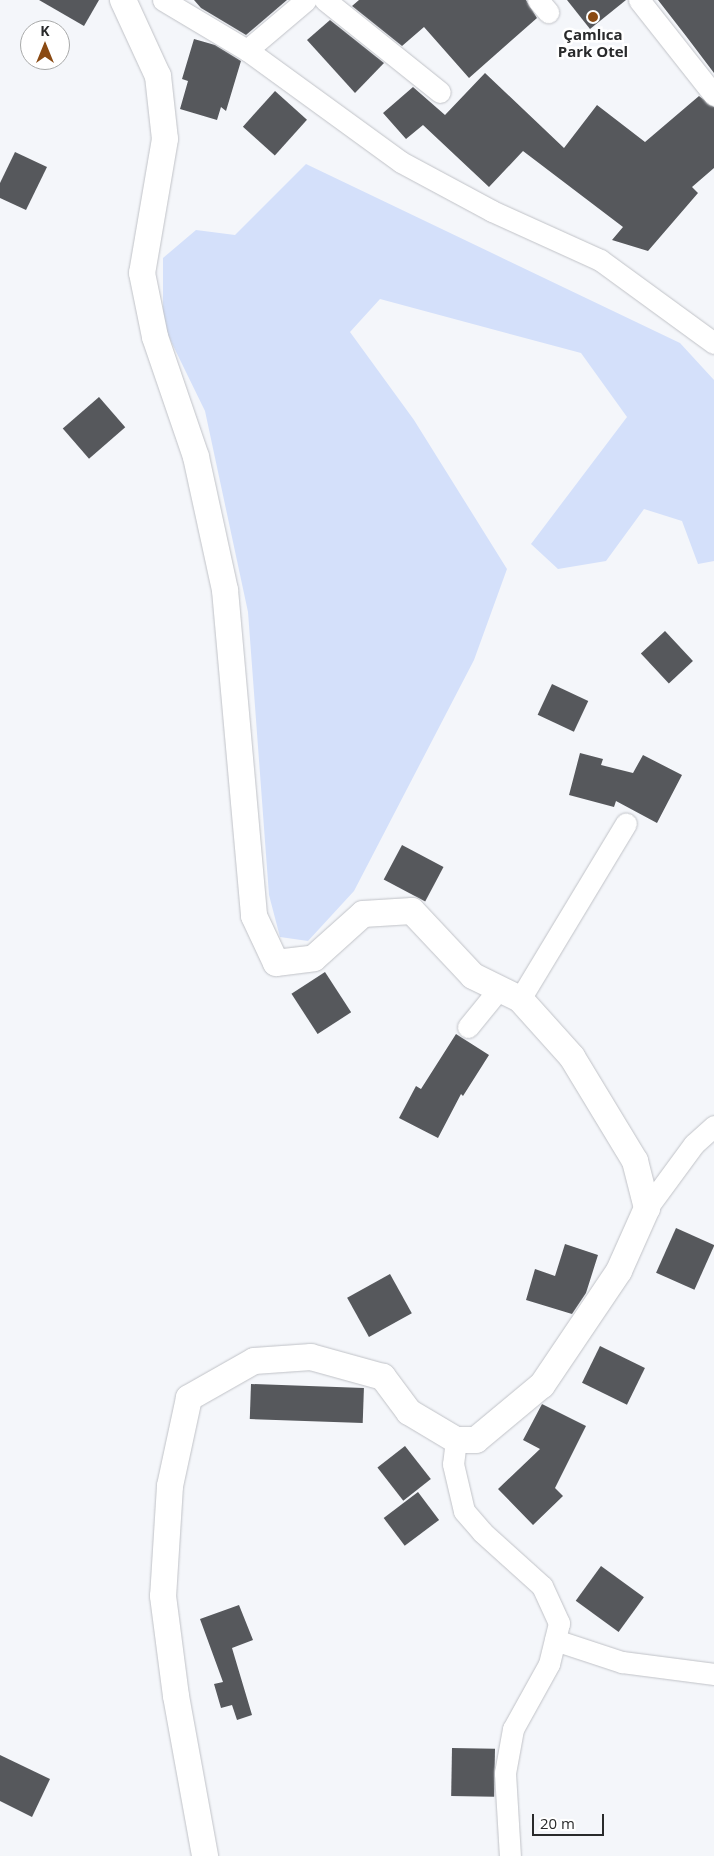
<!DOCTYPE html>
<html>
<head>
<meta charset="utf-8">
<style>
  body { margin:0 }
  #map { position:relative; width:714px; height:1856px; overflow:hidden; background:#f4f6fa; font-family:"Open Sans",sans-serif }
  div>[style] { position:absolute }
  .green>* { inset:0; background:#d4e0fa }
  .building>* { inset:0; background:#56585c; transform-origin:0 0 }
  .roads { filter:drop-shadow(0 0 1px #c0c2c7) drop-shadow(0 0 1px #c0c2c7) }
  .minor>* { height:21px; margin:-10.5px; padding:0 10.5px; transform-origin:10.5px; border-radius:10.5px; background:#fff }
  .tertiary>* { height:26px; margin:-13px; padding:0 13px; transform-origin:13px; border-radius:13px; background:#fff }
  .dots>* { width:14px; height:14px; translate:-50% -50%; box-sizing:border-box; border:2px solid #fff; border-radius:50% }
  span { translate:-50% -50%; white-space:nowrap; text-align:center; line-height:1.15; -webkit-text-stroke:5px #fff; paint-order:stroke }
  .poi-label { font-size:15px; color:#292a2b; font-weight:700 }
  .north { position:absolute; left:20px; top:20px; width:50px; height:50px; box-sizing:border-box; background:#fff; border:1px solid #a9aaaa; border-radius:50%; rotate:0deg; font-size:14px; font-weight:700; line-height:20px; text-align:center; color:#292a2b }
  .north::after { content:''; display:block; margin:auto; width:18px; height:22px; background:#8a4a13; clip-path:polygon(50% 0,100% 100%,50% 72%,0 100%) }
  .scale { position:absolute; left:532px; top:1814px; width:72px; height:22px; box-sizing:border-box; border:2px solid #292a2b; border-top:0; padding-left:6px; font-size:15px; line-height:18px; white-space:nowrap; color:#292a2b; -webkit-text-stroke:4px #fff; paint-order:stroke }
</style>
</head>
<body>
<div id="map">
  <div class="green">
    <i style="clip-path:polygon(306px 164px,680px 343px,714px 380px,714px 561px,698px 564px,682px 521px,644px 509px,606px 561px,558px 569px,531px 544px,627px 417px,581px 353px,380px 299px,350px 332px,414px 420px,507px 569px,474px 660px,354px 891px,308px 941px,280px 937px,269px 895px,248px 612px,205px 411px,163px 325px,163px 258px,196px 230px,235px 235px)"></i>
  </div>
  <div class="building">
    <i style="clip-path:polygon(39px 0,99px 0,84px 26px)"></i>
    <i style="clip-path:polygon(194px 0,287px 0,246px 35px,201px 8px)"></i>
    <i style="clip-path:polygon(359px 0,526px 0,537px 18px,469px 78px,424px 27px,402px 46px,352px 6px)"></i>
    <i style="clip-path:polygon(567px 0,626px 0,590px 29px)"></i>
    <i style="clip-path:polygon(658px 0,714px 0,714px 73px,686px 36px)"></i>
    <i style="clip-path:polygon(330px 20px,384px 63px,355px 93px,307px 40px)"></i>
    <i style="clip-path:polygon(194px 39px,215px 45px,241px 61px,226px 111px,221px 107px,217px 120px,180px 109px,188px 81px,182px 79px)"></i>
    <i style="clip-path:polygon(485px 73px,564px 148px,597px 105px,645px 142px,699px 96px,714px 107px,714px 168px,692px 187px,698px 193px,648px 251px,612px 240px,623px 227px,523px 151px,489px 187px,423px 125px,406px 139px,383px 113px,413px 87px,445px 115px)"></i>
    <i style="left:275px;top:91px;width:43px;height:48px;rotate:42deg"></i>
    <i style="clip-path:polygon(15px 152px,47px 167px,26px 210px,0 198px,0 183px)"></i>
    <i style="left:99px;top:397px;width:40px;height:48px;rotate:49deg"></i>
    <i style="left:665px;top:631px;width:41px;height:33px;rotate:47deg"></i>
    <i style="left:552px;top:684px;width:40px;height:34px;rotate:25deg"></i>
    <i style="clip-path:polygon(580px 753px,603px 759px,601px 765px,633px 773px,643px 755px,682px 775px,657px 823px,616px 801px,614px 807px,569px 795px)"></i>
    <i style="left:402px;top:845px;width:47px;height:39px;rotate:28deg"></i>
    <i style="left:325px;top:972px;width:48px;height:40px;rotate:57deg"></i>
    <i style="clip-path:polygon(456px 1034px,489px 1055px,463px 1096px,461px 1094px,438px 1138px,399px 1118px,416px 1086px,421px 1089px)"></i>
    <i style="left:676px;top:1228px;width:42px;height:49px;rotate:24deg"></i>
    <i style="clip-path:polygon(565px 1244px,598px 1255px,586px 1293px,572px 1314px,526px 1300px,535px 1269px,555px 1276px)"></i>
    <i style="left:390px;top:1274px;width:45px;height:49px;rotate:61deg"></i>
    <i style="left:600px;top:1346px;width:50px;height:41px;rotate:26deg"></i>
    <i style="left:251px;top:1384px;width:113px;height:35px;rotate:2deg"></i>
    <i style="clip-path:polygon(542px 1404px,586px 1426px,555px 1488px,563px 1496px,533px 1525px,498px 1489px,540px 1449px,523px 1440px)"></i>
    <i style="left:405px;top:1446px;width:42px;height:35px;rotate:52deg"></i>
    <i style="left:418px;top:1492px;width:35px;height:43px;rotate:53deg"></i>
    <i style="left:601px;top:1566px;width:53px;height:43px;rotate:36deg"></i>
    <i style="clip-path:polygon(239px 1605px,253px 1640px,232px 1648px,252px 1715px,237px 1720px,232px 1705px,221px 1708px,214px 1684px,223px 1682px,200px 1619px)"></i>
    <i style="left:452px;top:1748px;width:43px;height:48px;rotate:1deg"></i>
    <i style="clip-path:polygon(0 1755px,50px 1779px,32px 1817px,0 1801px)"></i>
  </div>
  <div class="roads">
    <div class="minor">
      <i style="left:163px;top:0;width:98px;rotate:30.8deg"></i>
      <i style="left:247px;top:50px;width:190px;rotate:36deg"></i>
      <i style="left:401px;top:162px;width:103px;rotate:28.3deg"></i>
      <i style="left:492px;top:211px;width:119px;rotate:24.4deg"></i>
      <i style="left:600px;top:260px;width:141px;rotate:36.1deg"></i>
      <i style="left:325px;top:0;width:147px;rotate:38.7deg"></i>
      <i style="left:538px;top:0;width:16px;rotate:50deg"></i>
      <i style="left:639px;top:0;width:121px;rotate:51.7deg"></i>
      <i style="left:247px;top:50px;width:77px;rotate:-40.3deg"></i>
      <i style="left:520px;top:999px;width:205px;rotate:-58.9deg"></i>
      <i style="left:468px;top:1027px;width:49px;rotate:-50.8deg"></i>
      <i style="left:647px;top:1208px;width:79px;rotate:-53.7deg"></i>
      <i style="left:694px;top:1144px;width:27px;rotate:-42deg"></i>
      <i style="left:456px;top:1440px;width:24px;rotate:97deg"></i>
      <i style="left:453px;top:1464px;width:48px;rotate:76.8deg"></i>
      <i style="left:464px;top:1511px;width:28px;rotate:49deg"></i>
      <i style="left:482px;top:1532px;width:81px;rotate:42deg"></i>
      <i style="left:542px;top:1586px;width:41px;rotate:65.3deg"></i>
      <i style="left:559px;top:1623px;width:42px;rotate:103.7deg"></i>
      <i style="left:549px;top:1664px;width:74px;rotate:119deg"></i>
      <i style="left:513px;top:1729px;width:45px;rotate:100.3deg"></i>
      <i style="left:505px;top:1773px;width:83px;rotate:86.6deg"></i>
      <i style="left:555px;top:1640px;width:71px;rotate:18.2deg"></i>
      <i style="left:622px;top:1662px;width:93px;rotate:7.4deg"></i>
    </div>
    <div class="tertiary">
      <i style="left:123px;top:0;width:84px;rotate:65.3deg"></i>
      <i style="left:158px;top:76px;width:63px;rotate:83.7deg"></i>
      <i style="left:165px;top:139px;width:136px;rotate:99.7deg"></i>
      <i style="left:142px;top:273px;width:65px;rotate:78.5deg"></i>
      <i style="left:155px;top:337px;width:127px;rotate:71.1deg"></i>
      <i style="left:196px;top:457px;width:136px;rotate:77.7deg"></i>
      <i style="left:225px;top:590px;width:327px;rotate:84.9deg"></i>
      <i style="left:254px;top:916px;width:52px;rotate:64.9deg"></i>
      <i style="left:276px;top:963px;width:38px;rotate:-7deg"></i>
      <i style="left:314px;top:958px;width:66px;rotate:-41.9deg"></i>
      <i style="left:363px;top:914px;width:49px;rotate:-3.5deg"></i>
      <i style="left:412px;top:911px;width:89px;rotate:46.8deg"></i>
      <i style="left:473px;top:976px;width:52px;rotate:26.1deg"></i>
      <i style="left:520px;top:999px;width:78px;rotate:48.1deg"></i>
      <i style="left:572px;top:1057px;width:122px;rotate:58.8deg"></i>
      <i style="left:635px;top:1161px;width:49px;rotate:75.7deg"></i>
      <i style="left:647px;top:1208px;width:69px;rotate:114deg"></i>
      <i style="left:619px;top:1271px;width:138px;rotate:124deg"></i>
      <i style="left:542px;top:1385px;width:86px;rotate:140.2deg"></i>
      <i style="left:476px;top:1440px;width:20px;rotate:180deg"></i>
      <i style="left:456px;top:1440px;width:55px;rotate:-149.2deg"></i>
      <i style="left:409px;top:1412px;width:44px;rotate:-126.6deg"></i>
      <i style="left:383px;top:1377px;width:75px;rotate:-164.5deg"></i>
      <i style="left:311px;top:1357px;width:57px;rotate:176deg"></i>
      <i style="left:254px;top:1361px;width:75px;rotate:150.4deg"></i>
      <i style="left:189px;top:1398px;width:90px;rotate:102.2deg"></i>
      <i style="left:170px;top:1486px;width:110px;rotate:93.6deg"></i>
      <i style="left:163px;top:1596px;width:101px;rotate:82.6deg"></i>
      <i style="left:176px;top:1696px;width:163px;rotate:79.7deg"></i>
    </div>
  </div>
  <div class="dots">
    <i style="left:593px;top:17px;background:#8a4a13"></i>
  </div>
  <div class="poi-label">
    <span style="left:593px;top:43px">Çamlıca<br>Park Otel</span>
  </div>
  <div class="north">K</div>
  <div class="scale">20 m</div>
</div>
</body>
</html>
